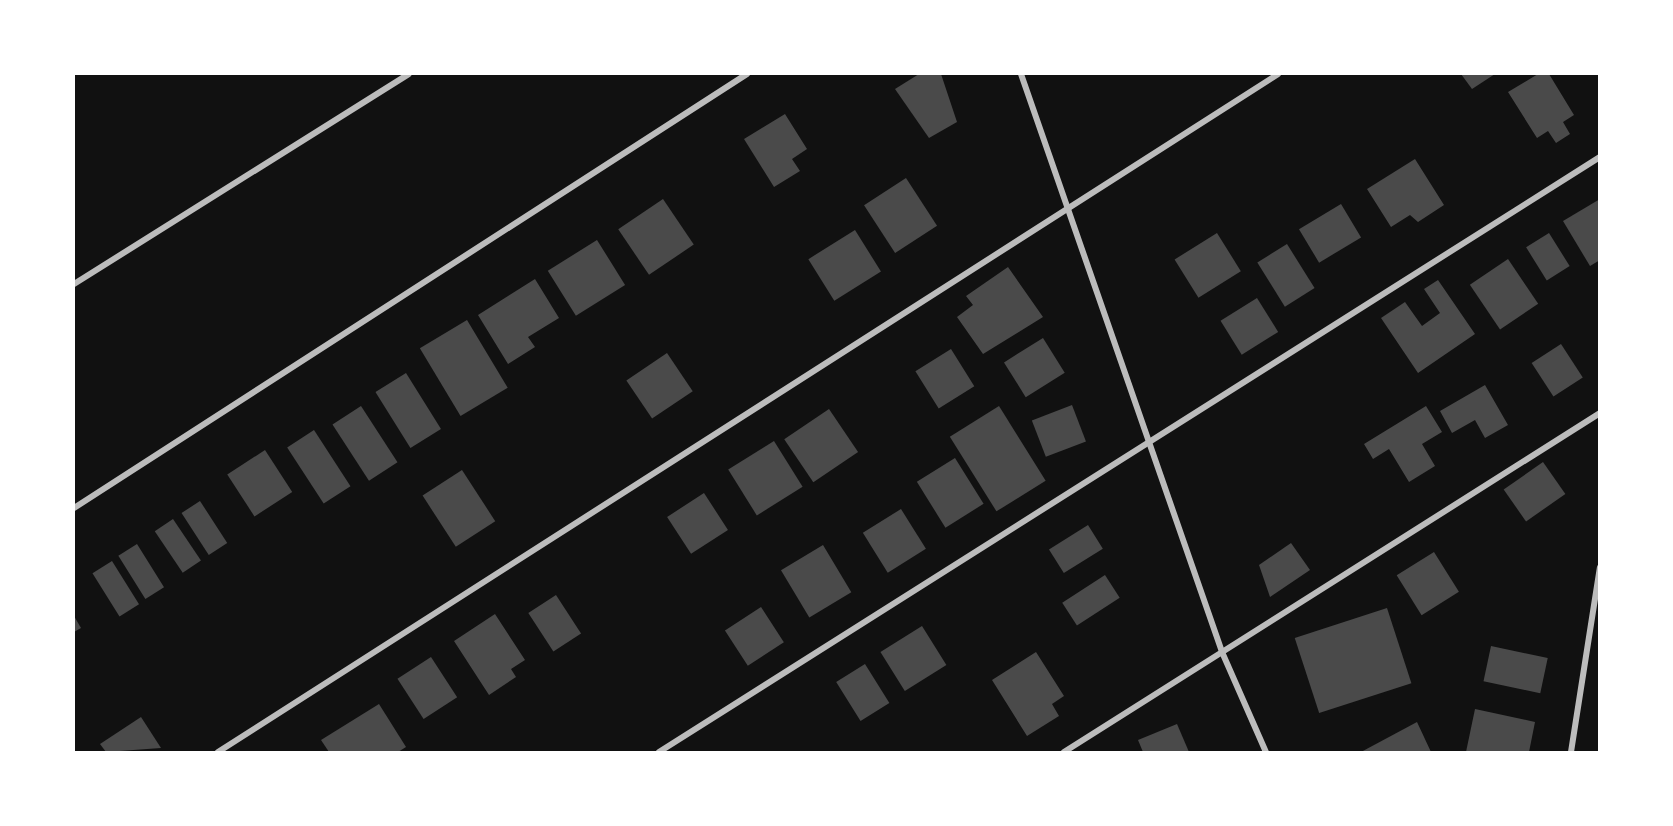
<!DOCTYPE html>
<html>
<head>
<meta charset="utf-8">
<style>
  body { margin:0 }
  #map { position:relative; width:1673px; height:826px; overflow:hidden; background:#111; font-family:Inter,sans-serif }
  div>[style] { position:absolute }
  .building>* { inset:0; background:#4a4a4a; transform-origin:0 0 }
  .minor>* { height:6px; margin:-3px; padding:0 3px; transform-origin:3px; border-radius:3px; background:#bcbcbc }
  span { translate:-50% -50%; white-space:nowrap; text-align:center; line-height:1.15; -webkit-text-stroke:4.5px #fff; paint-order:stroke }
  .frame { position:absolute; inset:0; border:75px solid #fff; pointer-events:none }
</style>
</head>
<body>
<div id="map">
  <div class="building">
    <i style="clip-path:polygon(919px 74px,941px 74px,957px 122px,929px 138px,895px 89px)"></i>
    <i style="clip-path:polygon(1461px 74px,1495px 74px,1472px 89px)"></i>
    <i style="clip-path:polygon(1538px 74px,1549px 74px,1574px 115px,1563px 122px,1570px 134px,1556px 143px,1548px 131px,1537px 138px,1508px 92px)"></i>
    <i style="clip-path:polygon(785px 114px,807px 149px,792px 159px,800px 171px,774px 187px,744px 139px)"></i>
    <i style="clip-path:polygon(1415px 159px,1444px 205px,1418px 222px,1410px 215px,1391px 227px,1367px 189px)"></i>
    <i style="left:906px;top:178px;width:57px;height:50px;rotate:57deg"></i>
    <i style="left:663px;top:199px;width:55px;height:54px;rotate:56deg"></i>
    <i style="clip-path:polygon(1600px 199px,1600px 260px,1590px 266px,1563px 221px)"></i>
    <i style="left:1341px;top:204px;width:39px;height:49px;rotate:59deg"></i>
    <i style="left:855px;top:230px;width:49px;height:55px;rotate:58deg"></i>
    <i style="left:1217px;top:233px;width:45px;height:50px;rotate:58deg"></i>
    <i style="left:1549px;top:233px;width:39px;height:27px;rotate:58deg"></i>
    <i style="left:597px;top:240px;width:53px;height:58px;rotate:58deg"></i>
    <i style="left:1287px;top:244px;width:52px;height:35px;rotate:58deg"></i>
    <i style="left:1508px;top:259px;width:54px;height:46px;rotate:56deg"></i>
    <i style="clip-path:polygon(1008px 267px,1043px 317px,983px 354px,957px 317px,973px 305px,966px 296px)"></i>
    <i style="clip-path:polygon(535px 279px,559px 318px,528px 337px,535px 347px,508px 364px,478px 315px)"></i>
    <i style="clip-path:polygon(1438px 280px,1475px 334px,1418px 373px,1381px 318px,1405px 302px,1422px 326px,1440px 313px,1424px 289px)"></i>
    <i style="left:1257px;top:298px;width:40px;height:43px;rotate:58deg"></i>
    <i style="left:467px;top:320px;width:79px;height:55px;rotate:59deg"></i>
    <i style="left:1043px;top:338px;width:41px;height:46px;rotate:58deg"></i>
    <i style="left:1561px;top:344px;width:40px;height:35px;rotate:57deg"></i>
    <i style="left:951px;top:349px;width:44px;height:42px;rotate:58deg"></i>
    <i style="left:667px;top:353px;width:46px;height:49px;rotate:56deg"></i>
    <i style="left:406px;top:373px;width:66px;height:36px;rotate:58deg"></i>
    <i style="clip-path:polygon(1485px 385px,1508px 425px,1485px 438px,1475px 420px,1452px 433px,1440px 411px)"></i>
    <i style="left:1072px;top:405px;width:39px;height:43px;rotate:69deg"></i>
    <i style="left:361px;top:406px;width:67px;height:34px;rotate:57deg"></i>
    <i style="left:999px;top:406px;width:88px;height:58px;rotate:58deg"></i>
    <i style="clip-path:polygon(1426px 406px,1442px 432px,1422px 444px,1435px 466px,1409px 482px,1389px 449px,1373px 459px,1364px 444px)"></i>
    <i style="left:829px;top:409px;width:52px;height:54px;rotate:56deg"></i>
    <i style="left:314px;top:430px;width:67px;height:32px;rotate:57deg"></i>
    <i style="left:774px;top:441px;width:54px;height:54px;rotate:58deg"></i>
    <i style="left:265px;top:450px;width:50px;height:45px;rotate:57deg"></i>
    <i style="left:955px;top:458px;width:54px;height:45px;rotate:58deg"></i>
    <i style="left:1543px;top:462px;width:39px;height:48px;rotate:55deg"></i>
    <i style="left:462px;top:470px;width:61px;height:47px;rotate:57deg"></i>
    <i style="left:704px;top:493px;width:44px;height:44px;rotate:57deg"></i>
    <i style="left:200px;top:501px;width:50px;height:22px;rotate:57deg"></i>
    <i style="left:901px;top:509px;width:47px;height:45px;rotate:58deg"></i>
    <i style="left:173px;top:519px;width:50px;height:22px;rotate:56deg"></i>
    <i style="left:1088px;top:525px;width:28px;height:46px;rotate:58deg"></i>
    <i style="clip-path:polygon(1291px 543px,1310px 570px,1270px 597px,1259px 565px)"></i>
    <i style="left:137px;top:544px;width:51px;height:22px;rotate:58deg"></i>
    <i style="left:823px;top:545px;width:55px;height:49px;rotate:59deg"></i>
    <i style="left:1434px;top:552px;width:47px;height:44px;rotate:58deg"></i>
    <i style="left:112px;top:561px;width:51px;height:23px;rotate:58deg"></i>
    <i style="left:1105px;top:575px;width:27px;height:51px;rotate:57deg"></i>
    <i style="left:556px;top:595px;width:46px;height:33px;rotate:57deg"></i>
    <i style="left:761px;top:607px;width:42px;height:43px;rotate:57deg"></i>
    <i style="left:1387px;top:608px;width:79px;height:97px;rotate:72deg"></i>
    <i style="clip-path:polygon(495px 614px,525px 660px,511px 669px,516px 677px,489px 695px,454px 641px)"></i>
    <i style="clip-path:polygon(74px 616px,81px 628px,74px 632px)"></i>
    <i style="left:922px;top:626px;width:46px;height:49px;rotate:58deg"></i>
    <i style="left:1491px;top:646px;width:58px;height:36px;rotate:12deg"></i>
    <i style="clip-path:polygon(1036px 652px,1064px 696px,1052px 704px,1059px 716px,1027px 736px,992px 680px)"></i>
    <i style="left:431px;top:657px;width:48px;height:40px;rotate:57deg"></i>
    <i style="left:865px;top:664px;width:46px;height:34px;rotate:58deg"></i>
    <i style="clip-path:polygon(379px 704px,406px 747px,398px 752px,329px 752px,321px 740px)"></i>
    <i style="clip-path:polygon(1475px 709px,1535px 722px,1529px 752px,1466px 752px)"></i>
    <i style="clip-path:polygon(141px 717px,161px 748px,106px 752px,100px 744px)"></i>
    <i style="clip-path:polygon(1417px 722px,1431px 752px,1361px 752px)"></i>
    <i style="clip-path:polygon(1177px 724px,1189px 752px,1143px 752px,1138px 740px)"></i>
  </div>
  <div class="minor">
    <i style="left:1021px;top:74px;width:612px;rotate:70.82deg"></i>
    <i style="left:1222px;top:652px;width:109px;rotate:66.3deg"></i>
    <i style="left:74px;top:284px;width:395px;rotate:-32.1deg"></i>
    <i style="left:74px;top:508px;width:801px;rotate:-32.82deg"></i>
    <i style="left:218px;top:752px;width:1258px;rotate:-32.6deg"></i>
    <i style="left:659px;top:752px;width:1113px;rotate:-32.31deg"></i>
    <i style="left:1064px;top:752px;width:634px;rotate:-32.31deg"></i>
    <i style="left:1571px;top:752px;width:187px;rotate:-81.1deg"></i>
  </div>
  <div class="frame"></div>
</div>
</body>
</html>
